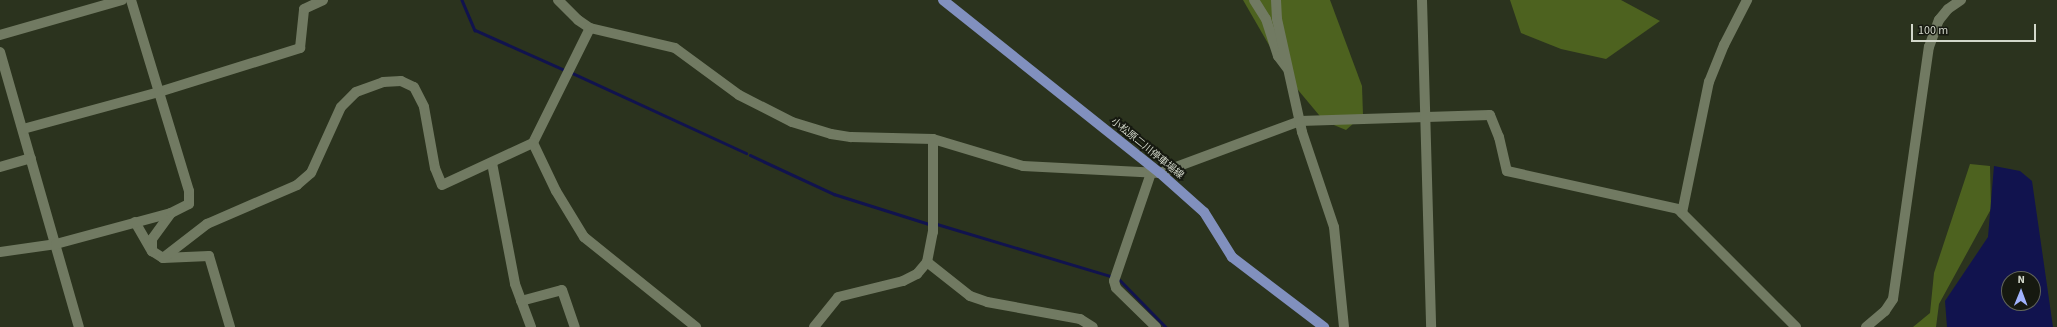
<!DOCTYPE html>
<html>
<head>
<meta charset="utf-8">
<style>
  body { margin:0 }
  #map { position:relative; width:2057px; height:327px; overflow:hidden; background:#2b331e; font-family:"Source Sans 3","Noto Sans JP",sans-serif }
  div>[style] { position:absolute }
  .green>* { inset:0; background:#4d621f }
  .water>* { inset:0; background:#11134e }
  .stream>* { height:2.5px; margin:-1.25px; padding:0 1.25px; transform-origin:1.25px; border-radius:1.25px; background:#11134e }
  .minor>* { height:10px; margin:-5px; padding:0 5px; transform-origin:5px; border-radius:5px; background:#717a62 }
  .major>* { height:10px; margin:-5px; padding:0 5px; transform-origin:5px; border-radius:5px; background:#8190be }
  span { translate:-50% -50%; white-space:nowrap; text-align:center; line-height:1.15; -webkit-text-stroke:4px #161910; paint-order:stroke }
  .street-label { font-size:10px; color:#d2d7ca }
  .north { position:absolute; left:2001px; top:271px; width:40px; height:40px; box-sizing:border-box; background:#161910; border:1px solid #61655a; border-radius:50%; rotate:1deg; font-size:11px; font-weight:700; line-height:16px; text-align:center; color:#d2d7ca }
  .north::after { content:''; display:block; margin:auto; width:14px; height:18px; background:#a1b3fd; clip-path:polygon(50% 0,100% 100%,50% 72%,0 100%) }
  .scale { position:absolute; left:1911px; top:24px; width:125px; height:18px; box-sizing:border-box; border:2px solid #d2d7ca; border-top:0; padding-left:5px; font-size:12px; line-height:14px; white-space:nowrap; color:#d2d7ca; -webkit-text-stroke:3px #161910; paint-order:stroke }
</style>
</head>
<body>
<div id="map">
  <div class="green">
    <i style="clip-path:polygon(1243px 0,1330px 0,1362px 86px,1363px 115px,1346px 130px,1324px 121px,1288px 78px)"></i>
    <i style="clip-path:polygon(1510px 0,1621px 0,1660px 21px,1606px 59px,1561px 49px,1521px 33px)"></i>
    <i style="clip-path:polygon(1970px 164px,1990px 166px,1991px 209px,1939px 304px,1936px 327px,1913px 327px,1930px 313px,1934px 273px)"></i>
  </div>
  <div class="water">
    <i style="clip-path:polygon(evenodd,1994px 166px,2020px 171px,2032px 181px,2053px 327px,1947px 327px,1945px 301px,1988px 237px,1994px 166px,2009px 279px,2033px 279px,2033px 303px,2009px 303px,2009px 279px)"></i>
  </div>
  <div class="stream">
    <i style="left:462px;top:0;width:33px;rotate:67deg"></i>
    <i style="left:475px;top:30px;width:98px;rotate:24deg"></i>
    <i style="left:570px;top:72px;width:194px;rotate:24.7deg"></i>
    <i style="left:750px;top:155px;width:93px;rotate:24.9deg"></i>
    <i style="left:834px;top:194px;width:100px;rotate:17.5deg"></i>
    <i style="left:937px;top:224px;width:181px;rotate:16.7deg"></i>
    <i style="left:1120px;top:280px;width:66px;rotate:45.6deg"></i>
  </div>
  <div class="minor">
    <i style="left:558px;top:0;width:28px;rotate:45deg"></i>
    <i style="left:578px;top:20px;width:14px;rotate:34deg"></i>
    <i style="left:590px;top:28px;width:87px;rotate:13.2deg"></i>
    <i style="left:675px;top:48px;width:79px;rotate:36.3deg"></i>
    <i style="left:739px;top:95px;width:59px;rotate:27deg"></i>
    <i style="left:792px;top:122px;width:41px;rotate:17.1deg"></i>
    <i style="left:831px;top:134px;width:20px;rotate:9deg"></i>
    <i style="left:851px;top:137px;width:82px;rotate:1.4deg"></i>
    <i style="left:933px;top:139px;width:94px;rotate:16.7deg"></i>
    <i style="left:1023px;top:166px;width:137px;rotate:2.9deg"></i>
    <i style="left:1160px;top:173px;width:149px;rotate:-20.4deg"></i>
    <i style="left:1300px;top:121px;width:190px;rotate:-1.8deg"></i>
    <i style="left:1490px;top:115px;width:24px;rotate:68deg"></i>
    <i style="left:1499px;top:137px;width:35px;rotate:77deg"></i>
    <i style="left:1507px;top:171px;width:175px;rotate:12.5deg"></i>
    <i style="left:1678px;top:209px;width:167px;rotate:45deg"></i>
    <i style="left:1254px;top:0;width:22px;rotate:58deg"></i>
    <i style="left:1266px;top:19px;width:39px;rotate:72deg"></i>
    <i style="left:1278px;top:56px;width:15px;rotate:53deg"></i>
    <i style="left:1276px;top:0;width:19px;rotate:87deg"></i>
    <i style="left:1277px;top:19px;width:116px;rotate:77.5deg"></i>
    <i style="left:1302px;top:132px;width:100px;rotate:71.4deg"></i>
    <i style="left:1334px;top:227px;width:100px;rotate:84.3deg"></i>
    <i style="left:1422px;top:0;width:327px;rotate:88.4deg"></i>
    <i style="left:590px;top:28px;width:128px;rotate:116.4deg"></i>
    <i style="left:533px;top:143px;width:53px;rotate:64.4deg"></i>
    <i style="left:556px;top:191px;width:54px;rotate:58.7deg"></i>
    <i style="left:584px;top:237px;width:144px;rotate:38.8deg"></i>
    <i style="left:0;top:35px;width:127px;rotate:-16deg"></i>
    <i style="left:0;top:52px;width:286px;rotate:74deg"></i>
    <i style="left:23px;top:129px;width:141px;rotate:-15.2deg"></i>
    <i style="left:159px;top:92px;width:148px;rotate:-17.3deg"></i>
    <i style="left:300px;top:48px;width:39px;rotate:-84deg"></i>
    <i style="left:304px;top:9px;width:21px;rotate:-25deg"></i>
    <i style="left:492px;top:163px;width:123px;rotate:79.2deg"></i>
    <i style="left:515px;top:284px;width:46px;rotate:69.6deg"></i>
    <i style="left:0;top:167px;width:32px;rotate:-16deg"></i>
    <i style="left:1151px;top:173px;width:114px;rotate:108.9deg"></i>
    <i style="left:1114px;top:281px;width:7px;rotate:74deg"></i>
    <i style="left:1116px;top:288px;width:56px;rotate:44.3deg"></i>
    <i style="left:171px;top:213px;width:32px;rotate:126deg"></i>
    <i style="left:152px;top:239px;width:12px;rotate:90deg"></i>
    <i style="left:152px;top:251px;width:13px;rotate:32deg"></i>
    <i style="left:163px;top:258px;width:46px;rotate:-2.5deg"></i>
    <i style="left:209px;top:256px;width:74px;rotate:73.5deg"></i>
    <i style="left:1682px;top:213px;width:134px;rotate:-78.4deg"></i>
    <i style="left:1709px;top:82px;width:40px;rotate:-68deg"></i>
    <i style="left:1724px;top:45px;width:51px;rotate:-62.9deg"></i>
    <i style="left:135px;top:222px;width:34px;rotate:60deg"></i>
    <i style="left:0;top:252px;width:57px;rotate:-8.1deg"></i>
    <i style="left:56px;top:244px;width:119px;rotate:-15.1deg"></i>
    <i style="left:171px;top:213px;width:20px;rotate:-27deg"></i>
    <i style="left:189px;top:204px;width:13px;rotate:-90deg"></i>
    <i style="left:189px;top:191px;width:200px;rotate:-106.9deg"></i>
    <i style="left:163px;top:258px;width:56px;rotate:-37.7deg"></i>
    <i style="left:207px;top:224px;width:98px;rotate:-23.4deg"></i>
    <i style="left:297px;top:185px;width:18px;rotate:-41deg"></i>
    <i style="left:311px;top:173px;width:72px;rotate:-65.6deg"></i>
    <i style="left:341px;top:107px;width:21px;rotate:-45deg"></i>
    <i style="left:356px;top:92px;width:29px;rotate:-20deg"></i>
    <i style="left:383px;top:82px;width:18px;rotate:-3deg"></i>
    <i style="left:401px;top:81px;width:14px;rotate:25deg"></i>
    <i style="left:414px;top:87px;width:22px;rotate:63deg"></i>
    <i style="left:424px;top:107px;width:62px;rotate:79.8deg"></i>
    <i style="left:435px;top:168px;width:18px;rotate:68deg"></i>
    <i style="left:442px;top:185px;width:100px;rotate:-24.8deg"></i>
    <i style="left:927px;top:262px;width:55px;rotate:38.3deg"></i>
    <i style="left:970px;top:296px;width:18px;rotate:19deg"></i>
    <i style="left:987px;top:302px;width:95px;rotate:10.4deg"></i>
    <i style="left:1080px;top:319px;width:15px;rotate:32deg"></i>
    <i style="left:521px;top:301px;width:42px;rotate:-15deg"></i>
    <i style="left:562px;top:290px;width:39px;rotate:71deg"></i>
    <i style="left:814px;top:327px;width:38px;rotate:-51deg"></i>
    <i style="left:838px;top:297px;width:67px;rotate:-13.8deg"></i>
    <i style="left:903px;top:281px;width:16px;rotate:-27deg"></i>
    <i style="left:917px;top:274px;width:16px;rotate:-50deg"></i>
    <i style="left:927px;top:262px;width:31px;rotate:-79deg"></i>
    <i style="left:933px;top:232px;width:93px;rotate:-90deg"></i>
    <i style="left:1866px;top:327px;width:25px;rotate:-40deg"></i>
    <i style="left:1885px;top:311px;width:14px;rotate:-56deg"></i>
    <i style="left:1893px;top:299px;width:255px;rotate:-81.9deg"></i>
    <i style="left:1929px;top:47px;width:29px;rotate:-70deg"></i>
    <i style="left:1939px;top:20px;width:14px;rotate:-51deg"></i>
    <i style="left:1948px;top:9px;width:16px;rotate:-35deg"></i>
  </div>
  <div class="major">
    <i style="left:943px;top:0;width:278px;rotate:38.6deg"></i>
    <i style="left:1160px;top:173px;width:59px;rotate:41.6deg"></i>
    <i style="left:1204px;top:212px;width:53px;rotate:58.1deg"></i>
    <i style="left:1232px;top:257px;width:116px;rotate:37.3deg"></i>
  </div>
  <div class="street-label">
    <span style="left:1147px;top:149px;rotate:39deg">小松原二川停車場線</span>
  </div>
  <div class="north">N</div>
  <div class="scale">100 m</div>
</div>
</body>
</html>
